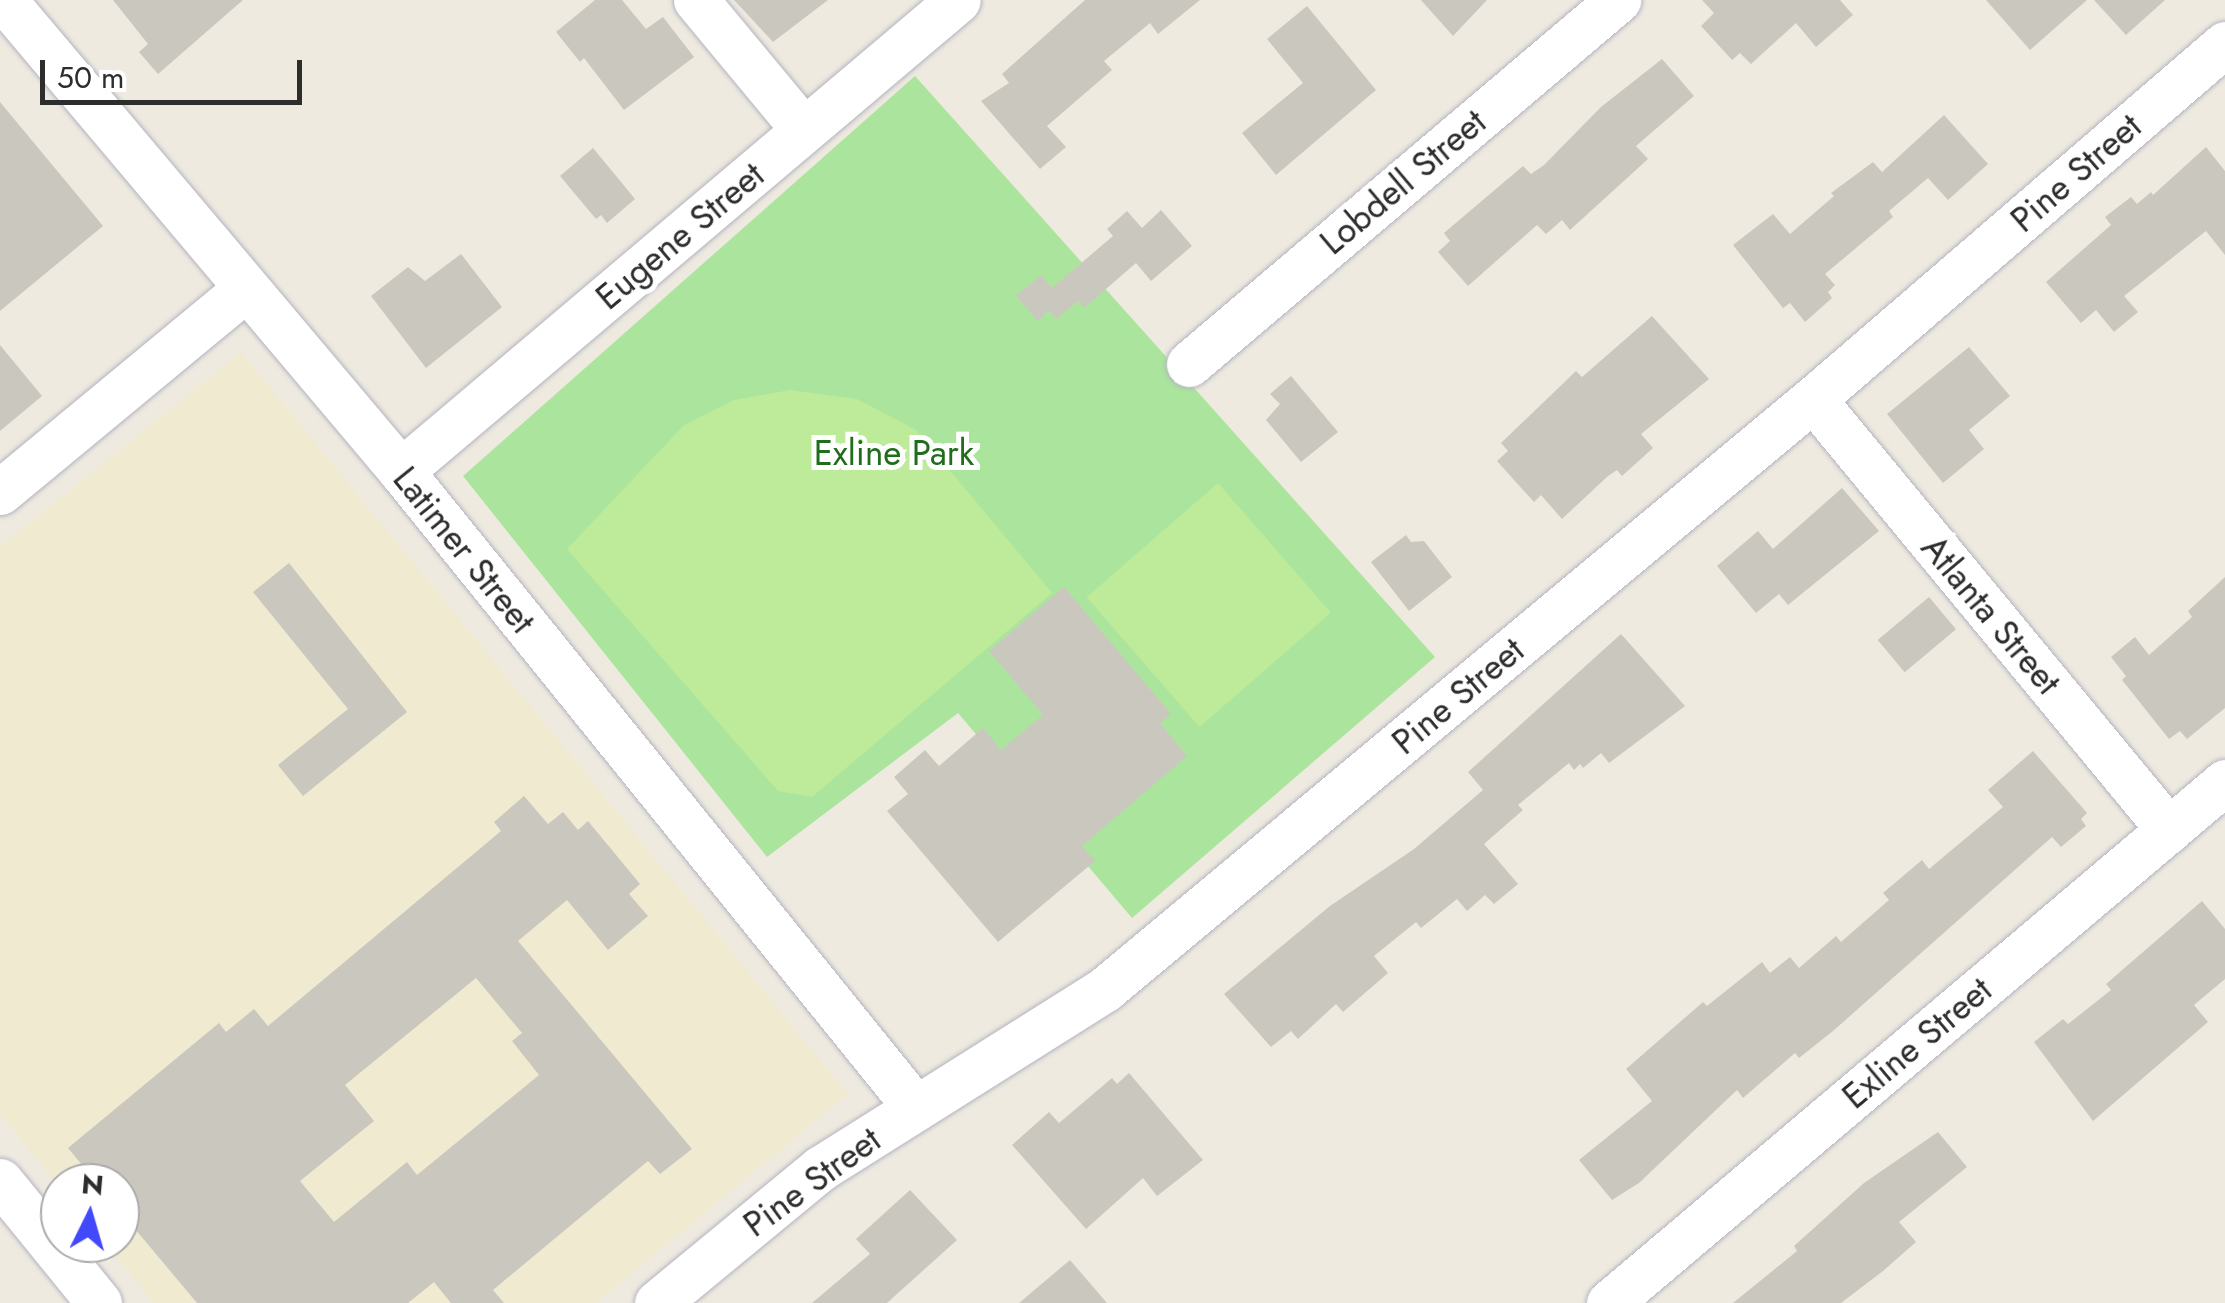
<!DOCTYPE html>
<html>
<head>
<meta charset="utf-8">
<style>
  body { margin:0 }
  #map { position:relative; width:2225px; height:1303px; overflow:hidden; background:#efeae0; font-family:Jost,sans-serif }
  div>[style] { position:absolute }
  .education>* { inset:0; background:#f0ead0 }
  .green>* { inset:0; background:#abe49d }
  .pitch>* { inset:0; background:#bdeb99; transform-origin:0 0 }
  .building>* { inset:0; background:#cac7bf; transform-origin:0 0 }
  .roads { filter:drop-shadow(0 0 2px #b3b4c0) drop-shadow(0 0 2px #b3b4c0) }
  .minor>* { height:45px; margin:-22.5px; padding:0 22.5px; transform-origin:22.5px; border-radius:22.5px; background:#fff }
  span { translate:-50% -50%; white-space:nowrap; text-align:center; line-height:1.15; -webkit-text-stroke:10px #fff; paint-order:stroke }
  .street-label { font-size:35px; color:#2d2d2d }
  .park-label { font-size:35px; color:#206d1b }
  .north { position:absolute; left:40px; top:1163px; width:100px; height:100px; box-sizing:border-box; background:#fff; border:2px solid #ababab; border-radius:50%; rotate:5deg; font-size:28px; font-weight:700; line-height:40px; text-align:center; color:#2d2d2d }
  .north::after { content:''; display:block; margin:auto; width:35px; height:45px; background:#4249fa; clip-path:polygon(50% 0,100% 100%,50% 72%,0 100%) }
  .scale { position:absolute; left:40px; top:60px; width:262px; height:45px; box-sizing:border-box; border:5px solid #2d2d2d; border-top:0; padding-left:12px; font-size:30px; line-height:35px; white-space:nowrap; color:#2d2d2d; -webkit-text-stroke:8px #fff; paint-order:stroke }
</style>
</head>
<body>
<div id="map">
  <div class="education">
    <i style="clip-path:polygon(241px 352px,848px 1094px,596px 1303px,154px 1303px,105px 1243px,120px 1243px,120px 1183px,60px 1183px,60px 1188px,0 1114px,0 547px)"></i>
  </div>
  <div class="green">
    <i style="clip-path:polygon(915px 76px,1435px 657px,1132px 918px,958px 713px,767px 857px,463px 476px)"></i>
  </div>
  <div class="pitch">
    <i style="clip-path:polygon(790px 390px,857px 399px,916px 430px,1052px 593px,812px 797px,778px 791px,567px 549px,684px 425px,734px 400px)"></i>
    <i style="left:1218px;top:483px;width:172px;height:174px;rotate:49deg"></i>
  </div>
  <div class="building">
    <i style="clip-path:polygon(113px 0,243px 0,158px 74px,139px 52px,148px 44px)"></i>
    <i style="clip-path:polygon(595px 0,622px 0,646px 29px,663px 17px,694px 57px,624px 110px,584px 58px,580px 62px,556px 32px)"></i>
    <i style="clip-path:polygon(734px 0,828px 0,773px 42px)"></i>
    <i style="clip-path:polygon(1085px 0,1200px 0,1158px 34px,1150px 23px,1104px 61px,1112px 70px,1047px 126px,1066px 147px,1040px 169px,981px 101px,1009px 83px,1002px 74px)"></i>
    <i style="clip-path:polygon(1421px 0,1487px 0,1453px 36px)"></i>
    <i style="clip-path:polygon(1702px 0,1840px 0,1853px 15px,1816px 47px,1796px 23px,1751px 64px,1740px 53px,1732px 60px,1701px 26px,1714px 13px)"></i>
    <i style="clip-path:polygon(1986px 0,2087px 0,2030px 50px)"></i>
    <i style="clip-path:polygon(2094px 0,2165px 0,2126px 35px)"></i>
    <i style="clip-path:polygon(1307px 6px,1376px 90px,1276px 175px,1242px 133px,1303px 83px,1267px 39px)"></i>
    <i style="clip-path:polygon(1662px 59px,1694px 96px,1636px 146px,1648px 159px,1570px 230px,1562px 220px,1546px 234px,1537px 225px,1468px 286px,1438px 252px,1450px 241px,1444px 233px,1523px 166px,1531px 174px,1544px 165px,1601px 107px)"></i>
    <i style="clip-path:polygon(0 102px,103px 226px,0 311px)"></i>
    <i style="clip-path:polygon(1944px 115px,1988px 164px,1948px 200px,1928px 178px,1889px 211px,1893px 217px,1825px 274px,1835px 285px,1828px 292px,1832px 298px,1805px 322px,1790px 303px,1783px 308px,1733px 245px,1773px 214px,1790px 234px,1834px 196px,1831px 193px,1873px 162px,1882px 172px)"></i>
    <i style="clip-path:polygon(2206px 147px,2225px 171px,2225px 255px,2206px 231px,2124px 296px,2138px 312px,2114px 332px,2096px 310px,2081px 323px,2046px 282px,2111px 225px,2105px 217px,2131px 197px,2137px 204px,2151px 192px,2153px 195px)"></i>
    <i style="clip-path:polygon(593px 148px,635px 199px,607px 223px,601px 215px,596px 219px,560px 176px)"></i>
    <i style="clip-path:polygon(1161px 210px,1192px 246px,1151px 281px,1136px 263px,1084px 308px,1078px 301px,1056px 319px,1049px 310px,1038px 321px,1016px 296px,1041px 275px,1052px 288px,1113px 236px,1107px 229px,1127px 211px,1142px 228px)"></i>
    <i style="clip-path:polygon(461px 254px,502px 307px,426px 368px,371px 296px,408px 267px,425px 281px)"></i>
    <i style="clip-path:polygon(1652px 316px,1709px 379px,1641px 434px,1653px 448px,1622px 476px,1617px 470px,1608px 476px,1562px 519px,1541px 495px,1534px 502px,1497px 461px,1508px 451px,1501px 443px,1576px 371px,1582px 377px)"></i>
    <i style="clip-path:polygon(0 345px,42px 396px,0 431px)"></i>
    <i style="clip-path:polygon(1969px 347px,2010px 396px,1969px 430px,1984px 449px,1943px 483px,1887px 414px)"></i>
    <i style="clip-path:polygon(1291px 376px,1338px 432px,1301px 462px,1266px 420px,1280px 404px,1270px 394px)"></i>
    <i style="clip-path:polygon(1842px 488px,1879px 531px,1788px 605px,1779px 594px,1756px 613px,1717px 566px,1758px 531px,1773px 549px)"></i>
    <i style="clip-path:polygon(1406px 535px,1411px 542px,1424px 541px,1452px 577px,1409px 611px,1371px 562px)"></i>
    <i style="clip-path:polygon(289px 563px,407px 712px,303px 796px,278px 765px,348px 709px,253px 592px)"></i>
    <i style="clip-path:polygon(2225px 577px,2225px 708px,2187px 739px,2180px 731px,2169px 739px,2122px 680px,2126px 676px,2111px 657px,2135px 637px,2149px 655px,2192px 617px,2188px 611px)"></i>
    <i style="clip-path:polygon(1064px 587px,1171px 714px,1160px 723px,1187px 756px,1082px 846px,1095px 861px,998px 942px,887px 811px,908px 794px,894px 777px,925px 750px,939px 766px,983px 728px,1001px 750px,1043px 715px,989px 651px)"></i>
    <i style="left:1929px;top:597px;width:42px;height:67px;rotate:50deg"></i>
    <i style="clip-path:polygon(1621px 634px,1685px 706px,1609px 763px,1601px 753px,1583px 768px,1580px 764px,1574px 770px,1569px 763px,1518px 805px,1523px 810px,1484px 844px,1518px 884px,1494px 904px,1485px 895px,1467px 911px,1457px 899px,1421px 928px,1416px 922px,1374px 956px,1388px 973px,1343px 1012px,1336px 1004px,1298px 1039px,1291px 1031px,1271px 1047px,1224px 994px,1330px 906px,1414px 849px,1483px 790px,1468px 772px)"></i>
    <i style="clip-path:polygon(2033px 751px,2087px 813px,2081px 819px,2086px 826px,2061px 847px,2052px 837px,1833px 1031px,1799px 1058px,1795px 1053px,1743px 1098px,1737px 1090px,1639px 1183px,1612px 1200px,1579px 1160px,1652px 1101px,1626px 1069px,1703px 1002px,1707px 1006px,1762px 962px,1770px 973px,1790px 957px,1799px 968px,1836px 936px,1841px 942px,1889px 900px,1883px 893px,1922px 860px,1929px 869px,2003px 807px,1988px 790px)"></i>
    <i style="clip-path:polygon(evenodd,524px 796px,548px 824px,563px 812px,578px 830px,588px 821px,640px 884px,629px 894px,648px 916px,608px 950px,567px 900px,518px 941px,692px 1149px,660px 1174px,648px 1161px,493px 1290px,504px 1303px,451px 1303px,434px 1282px,408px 1303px,197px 1303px,120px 1211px,120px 1183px,97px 1183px,68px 1148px,219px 1023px,226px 1032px,254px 1009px,268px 1026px,501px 831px,494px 822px,524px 796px,476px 978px,522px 1033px,512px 1041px,539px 1075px,417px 1175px,407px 1162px,334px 1222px,300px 1181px,374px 1121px,345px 1085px,476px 978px)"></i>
    <i style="clip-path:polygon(2202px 901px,2225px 929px,2225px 979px,2194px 1005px,2208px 1022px,2093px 1121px,2034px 1042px,2063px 1019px,2068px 1024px,2111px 990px,2106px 984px)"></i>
    <i style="clip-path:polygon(1129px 1073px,1203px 1160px,1157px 1196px,1143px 1178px,1086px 1229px,1012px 1145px,1049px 1112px,1059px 1123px,1112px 1078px,1117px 1084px)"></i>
    <i style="clip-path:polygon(1938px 1132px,1967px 1167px,1899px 1222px,1916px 1242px,1883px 1271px,1841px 1303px,1733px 1303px,1797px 1251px,1794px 1246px,1864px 1183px)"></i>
    <i style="clip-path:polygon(910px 1190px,957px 1240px,887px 1303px,812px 1303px,870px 1254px,856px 1239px)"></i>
    <i style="clip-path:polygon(1070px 1260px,1107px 1303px,1019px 1303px)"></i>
  </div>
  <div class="roads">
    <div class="minor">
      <i style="left:4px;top:0;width:616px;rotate:49.87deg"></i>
      <i style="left:401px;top:471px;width:819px;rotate:51.05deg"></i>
      <i style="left:696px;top:0;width:169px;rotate:50.3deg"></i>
      <i style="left:1189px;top:364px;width:563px;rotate:-40.31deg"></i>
      <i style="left:1813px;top:399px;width:559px;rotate:50.44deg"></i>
      <i style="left:401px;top:471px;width:729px;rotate:-40.22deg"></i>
      <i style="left:0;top:492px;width:317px;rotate:-39.6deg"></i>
      <i style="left:0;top:1181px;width:157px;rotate:50.9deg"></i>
      <i style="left:657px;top:1303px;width:212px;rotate:-39.5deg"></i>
      <i style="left:821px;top:1168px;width:336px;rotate:-32.2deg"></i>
      <i style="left:1105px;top:989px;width:922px;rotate:-39.81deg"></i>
      <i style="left:1813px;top:399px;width:544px;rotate:-40.75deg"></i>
      <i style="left:1609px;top:1303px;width:807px;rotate:-40.22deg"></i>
    </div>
  </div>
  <div class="street-label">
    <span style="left:2076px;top:173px;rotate:-41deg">Pine Street</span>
    <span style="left:1403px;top:182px;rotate:-40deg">Lobdell Street</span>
    <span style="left:680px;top:236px;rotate:-40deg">Eugene Street</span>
    <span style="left:464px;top:550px;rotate:51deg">Latimer Street</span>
    <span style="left:1991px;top:615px;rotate:50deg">Atlanta Street</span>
    <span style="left:1458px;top:696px;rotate:-40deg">Pine Street</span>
    <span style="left:1917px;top:1043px;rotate:-40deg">Exline Street</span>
    <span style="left:812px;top:1182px;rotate:-36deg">Pine Street</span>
  </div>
  <div class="park-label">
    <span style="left:894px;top:453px">Exline Park</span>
  </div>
  <div class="north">N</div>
  <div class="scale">50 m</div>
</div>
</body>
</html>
